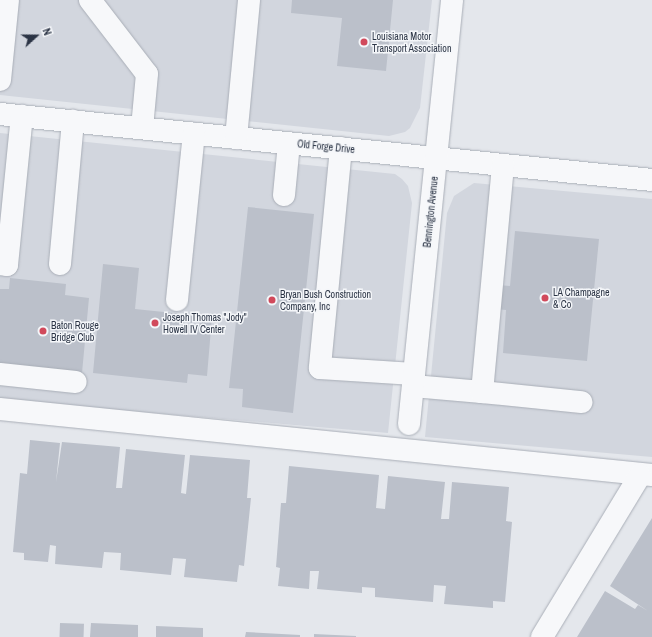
<!DOCTYPE html>
<html>
<head>
<meta charset="utf-8">
<style>
  body { margin:0 }
  #map { position:relative; width:652px; height:637px; overflow:hidden; background:#e4e7ec; font-family:"Archivo Narrow",sans-serif }
  div>[style] { position:absolute }
  .built>* { inset:0; background:#d2d6de }
  .building>* { inset:0; background:#bbc0ca; transform-origin:0 0 }
  .roads { filter:drop-shadow(0 0 1px #a9aeb7) drop-shadow(0 0 1px #a9aeb7) }
  .minor>* { height:22px; margin:-11px; padding:0 11px; transform-origin:11px; border-radius:11px; background:#f7f8fa }
  .dots>* { width:11px; height:11px; translate:-50% -50%; box-sizing:border-box; border:2px solid #f4f6f9; border-radius:50% }
  span { translate:-50% -50%; white-space:nowrap; text-align:center; line-height:1.15; -webkit-text-stroke:3px #f4f6f9; paint-order:stroke }
  .poi-label { font-size:10px; color:#2b3445 }
  .left { translate:0 -50%; text-align:left }
  .street-label { font-size:10px; color:#2b3445 }
  .north { position:absolute; left:16px; top:16px; width:40px; height:40px; -webkit-text-stroke:3px #f4f6f9; paint-order:stroke; rotate:69deg; font-size:11px; font-weight:700; line-height:16px; text-align:center; color:#2b3445 }
  .north::after { content:''; display:block; margin:auto; width:14px; height:18px; background:#2b3445; clip-path:polygon(50% 0,100% 100%,50% 72%,0 100%) }
</style>
</head>
<body>
<div id="map">
  <div class="built">
    <i style="clip-path:polygon(0 0,432px 0,420px 108px,410px 128px,405px 132px,389px 136px,0 95px)"></i>
    <i style="clip-path:polygon(0 133px,385px 173px,395px 174px,402px 179px,408px 186px,412px 203px,388px 433px,0 400px)"></i>
    <i style="clip-path:polygon(474px 183px,652px 199px,652px 457px,425px 437px,447px 213px,454px 196px)"></i>
  </div>
  <div class="building">
    <i style="clip-path:polygon(292px 0,393px 0,386px 71px,337px 66px,342px 18px,291px 13px)"></i>
    <i style="clip-path:polygon(248px 207px,314px 214px,293px 413px,242px 407px,243px 389px,229px 388px)"></i>
    <i style="clip-path:polygon(515px 231px,599px 239px,587px 361px,503px 353px,506px 310px,496px 309px,498px 285px,510px 286px)"></i>
    <i style="clip-path:polygon(103px 264px,139px 268px,135px 309px,212px 317px,207px 376px,188px 374px,187px 383px,93px 373px)"></i>
    <i style="clip-path:polygon(10px 278px,66px 284px,65px 295px,89px 298px,82px 373px,0 364px,0 289px,9px 289px)"></i>
    <i style="clip-path:polygon(30px 440px,60px 443px,56px 482px,62px 442px,120px 447px,116px 488px,122px 488px,126px 449px,185px 455px,181px 493px,186px 494px,190px 455px,250px 460px,247px 498px,251px 498px,244px 566px,239px 565px,237px 582px,184px 577px,186px 559px,173px 558px,171px 575px,120px 570px,121px 553px,104px 552px,102px 568px,55px 564px,56px 546px,50px 545px,48px 562px,24px 560px,24px 553px,13px 552px,20px 473px,27px 474px)"></i>
    <i style="clip-path:polygon(289px 466px,379px 475px,376px 508px,385px 509px,388px 476px,445px 482px,441px 519px,449px 519px,452px 482px,509px 487px,506px 521px,512px 522px,505px 602px,493px 601px,493px 608px,444px 604px,446px 586px,434px 585px,433px 602px,375px 597px,375px 578px,375px 588px,362px 587px,362px 593px,317px 589px,319px 571px,310px 571px,309px 589px,278px 586px,280px 568px,276px 567px,281px 503px,286px 503px)"></i>
    <i style="clip-path:polygon(652px 518px,652px 637px,577px 637px,605px 591px,635px 609px,638px 605px,648px 611px,610px 586px)"></i>
    <i style="left:60px;top:623px;width:24px;height:14px;rotate:2deg"></i>
    <i style="clip-path:polygon(91px 623px,138px 625px,138px 637px,90px 637px)"></i>
    <i style="clip-path:polygon(156px 626px,203px 628px,203px 637px,156px 637px)"></i>
    <i style="clip-path:polygon(246px 632px,300px 635px,300px 637px,245px 637px)"></i>
    <i style="clip-path:polygon(314px 634px,356px 636px,356px 637px,314px 637px)"></i>
  </div>
  <div class="roads">
    <div class="minor">
      <i style="left:90px;top:0;width:93px;rotate:52.4deg"></i>
      <i style="left:147px;top:74px;width:54px;rotate:95.3deg"></i>
      <i style="left:0;top:80px;width:80px;rotate:-84.3deg"></i>
      <i style="left:0;top:114px;width:655px;rotate:5.78deg"></i>
      <i style="left:236px;top:138px;width:139px;rotate:-84.6deg"></i>
      <i style="left:341px;top:148px;width:221px;rotate:95.5deg"></i>
      <i style="left:320px;top:368px;width:94px;rotate:3.7deg"></i>
      <i style="left:284px;top:195px;width:52px;rotate:-84.5deg"></i>
      <i style="left:0;top:264px;width:7px;rotate:8deg"></i>
      <i style="left:7px;top:265px;width:150px;rotate:-84.3deg"></i>
      <i style="left:60px;top:264px;width:144px;rotate:-84.8deg"></i>
      <i style="left:177px;top:300px;width:167px;rotate:-84.2deg"></i>
      <i style="left:0;top:374px;width:76px;rotate:6deg"></i>
      <i style="left:413px;top:386px;width:69px;rotate:5deg"></i>
      <i style="left:482px;top:392px;width:228px;rotate:-84.7deg"></i>
      <i style="left:482px;top:392px;width:100px;rotate:5.8deg"></i>
      <i style="left:0;top:409px;width:655px;rotate:5.78deg"></i>
      <i style="left:409px;top:424px;width:426px;rotate:-84.2deg"></i>
      <i style="left:542px;top:637px;width:189px;rotate:-58.8deg"></i>
    </div>
  </div>
  <div class="dots">
    <i style="left:364px;top:42px;background:#d1495b"></i>
    <i style="left:545px;top:298px;background:#d1495b"></i>
    <i style="left:272px;top:300px;background:#d1495b"></i>
    <i style="left:155px;top:323px;background:#d1495b"></i>
    <i style="left:43px;top:331px;background:#d1495b"></i>
  </div>
  <div class="poi-label">
    <span class="left" style="left:372px;top:42px">Louisiana Motor<br>Transport Association</span>
    <span class="left" style="left:553px;top:298px">LA Champagne<br>&amp; Co</span>
    <span class="left" style="left:280px;top:300px">Bryan Bush Construction<br>Company, Inc</span>
    <span class="left" style="left:163px;top:323px">Joseph Thomas "Jody"<br>Howell IV Center</span>
    <span class="left" style="left:51px;top:331px">Baton Rouge<br>Bridge Club</span>
  </div>
  <div class="street-label">
    <span style="left:326px;top:147px;rotate:6deg">Old Forge Drive</span>
    <span style="left:431px;top:212px;rotate:-84deg">Bennington Avenue</span>
  </div>
  <div class="north">N</div>
</div>
</body>
</html>
